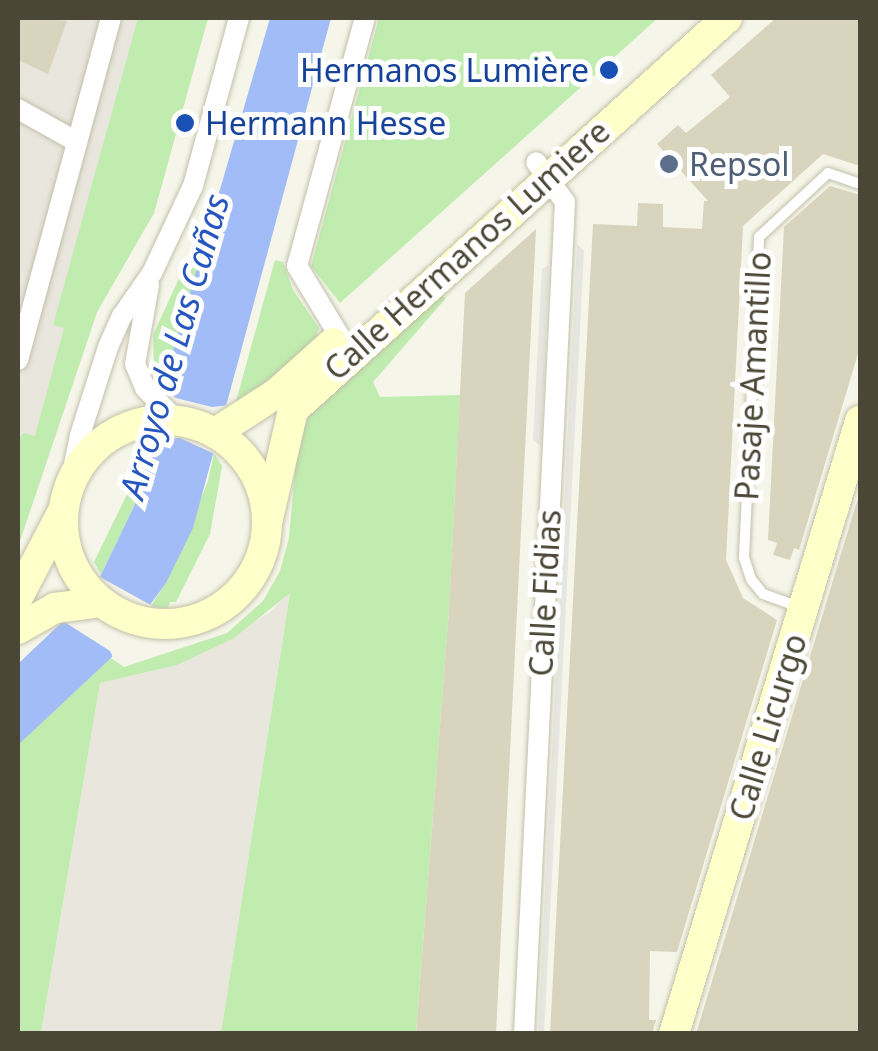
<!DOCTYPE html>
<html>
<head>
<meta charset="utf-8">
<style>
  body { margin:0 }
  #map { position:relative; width:878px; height:1051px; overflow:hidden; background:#f5f5e9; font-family:"Noto Sans",sans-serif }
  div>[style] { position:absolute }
  .industrial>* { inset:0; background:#e8e6dd }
  .green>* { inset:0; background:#c0ecaf }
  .parking>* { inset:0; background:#e6e6e0 }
  .water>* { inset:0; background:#a1bcf6 }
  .pier>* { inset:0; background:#f5f5e9 }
  .building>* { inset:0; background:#d8d4bd }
  .roads { filter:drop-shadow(0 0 2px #c2c0aa) drop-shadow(0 0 2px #c2c0aa) }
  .lane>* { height:10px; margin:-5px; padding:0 5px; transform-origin:5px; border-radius:5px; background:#fff }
  .street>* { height:20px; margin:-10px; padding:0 10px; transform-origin:10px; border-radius:10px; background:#fff }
  .secondary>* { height:30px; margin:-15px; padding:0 15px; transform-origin:15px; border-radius:15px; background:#feffc9 }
  .secondary>.ring { margin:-15px; padding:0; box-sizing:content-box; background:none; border:30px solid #feffc9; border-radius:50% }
  .dots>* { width:28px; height:28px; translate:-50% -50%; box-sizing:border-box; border:5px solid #fff; border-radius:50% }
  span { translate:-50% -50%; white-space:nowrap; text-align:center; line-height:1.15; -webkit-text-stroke:10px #fff; paint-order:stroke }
  .transit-label { font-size:32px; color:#164399 }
  .right { translate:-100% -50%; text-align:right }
  .left { translate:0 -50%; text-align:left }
  .service-label { font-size:32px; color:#4e5e75 }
  .street-label { font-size:32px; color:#4a4736 }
  .water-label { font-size:35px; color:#2756be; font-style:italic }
  .frame { position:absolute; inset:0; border:20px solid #4a4736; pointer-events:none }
</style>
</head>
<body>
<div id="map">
  <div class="industrial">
    <i style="clip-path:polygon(18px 18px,208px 18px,154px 213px,97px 312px,18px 547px)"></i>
    <i style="clip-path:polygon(290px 592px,221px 1033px,41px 1034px,100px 683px,177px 665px,269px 613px)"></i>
  </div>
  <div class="green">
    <i style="clip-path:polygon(138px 18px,208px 18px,154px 213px,97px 312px,18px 547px,18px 439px,23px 433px,35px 436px,64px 328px,53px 325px)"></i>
    <i style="clip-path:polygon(379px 18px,658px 18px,340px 303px,311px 266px)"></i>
    <i style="clip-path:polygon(227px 174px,170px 361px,165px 390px,154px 372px,153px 335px)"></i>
    <i style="clip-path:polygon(275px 260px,283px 262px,293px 290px,319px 328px,317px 336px,257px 393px,235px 405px)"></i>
    <i style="clip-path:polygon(438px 294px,446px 298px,373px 382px,380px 397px,460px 395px,449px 610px,416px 1033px,221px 1033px,290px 593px,234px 638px,177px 665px,100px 683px,41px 1033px,18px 1033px,18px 744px,111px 658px,124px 667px,227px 633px,263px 601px,280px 571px,289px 538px,297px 448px,309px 415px)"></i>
    <i style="clip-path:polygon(155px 437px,139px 496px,101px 575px,94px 562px,130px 488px,142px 444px)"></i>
    <i style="clip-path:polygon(214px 453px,222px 466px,210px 534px,176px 602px,170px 602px,168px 608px,150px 607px,166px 583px,208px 481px)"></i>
  </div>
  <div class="parking">
    <i style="clip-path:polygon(577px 244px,584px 251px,544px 1033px,538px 1033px)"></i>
    <i style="clip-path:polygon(549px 265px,541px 446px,533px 440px,542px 269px)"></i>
  </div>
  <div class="water">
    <i style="clip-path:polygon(270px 18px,331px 18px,193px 528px,166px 583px,111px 658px,18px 745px,18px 664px,63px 621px,100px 577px,139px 496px,170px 361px)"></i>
  </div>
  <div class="pier">
    <i style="clip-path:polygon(161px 388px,176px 398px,212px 407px,230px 405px,219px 456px,180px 438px,149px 439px)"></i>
    <i style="clip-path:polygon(100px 577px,156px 608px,115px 661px,110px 651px,63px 621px)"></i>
  </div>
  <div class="building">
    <i style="clip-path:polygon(18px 18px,67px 21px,48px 74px,18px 60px)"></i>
    <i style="clip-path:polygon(776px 18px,860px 18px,860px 166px,823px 154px,743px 226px,726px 560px,743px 598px,777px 620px,677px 952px,650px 951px,649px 1020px,656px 1020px,652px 1034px,550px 1034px,593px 224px,637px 226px,638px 203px,663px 204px,663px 227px,702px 229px,704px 201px,708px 201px,657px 144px,678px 125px,686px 133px,730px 97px,711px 75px)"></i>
    <i style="clip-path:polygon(830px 186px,860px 195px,860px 347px,799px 550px,794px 548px,790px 560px,773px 555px,777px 543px,768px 540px,784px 227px)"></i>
    <i style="clip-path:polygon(536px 229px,496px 1034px,416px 1034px,449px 610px,465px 293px)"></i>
    <i style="clip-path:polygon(857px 501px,860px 501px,860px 1034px,696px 1034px)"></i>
  </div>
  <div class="roads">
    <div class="lane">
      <i style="left:799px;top:607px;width:38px;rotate:-160deg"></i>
      <i style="left:763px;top:594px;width:19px;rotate:-129deg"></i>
      <i style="left:751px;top:579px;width:23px;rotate:-108deg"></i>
      <i style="left:744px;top:557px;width:320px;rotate:-87.3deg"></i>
      <i style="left:759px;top:237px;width:94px;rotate:-42.8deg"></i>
      <i style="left:828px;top:173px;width:34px;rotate:19deg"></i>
    </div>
    <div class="street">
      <i style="left:18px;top:109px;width:68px;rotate:29.2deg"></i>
      <i style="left:149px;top:285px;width:80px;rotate:100deg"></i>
      <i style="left:135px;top:364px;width:26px;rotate:67deg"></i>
      <i style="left:145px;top:388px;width:43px;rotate:45.9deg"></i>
      <i style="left:340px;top:337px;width:83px;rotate:-121.2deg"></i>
      <i style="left:297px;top:266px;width:257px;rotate:-74.7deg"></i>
      <i style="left:18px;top:360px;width:354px;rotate:-74.8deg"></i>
      <i style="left:68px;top:494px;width:60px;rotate:-78.5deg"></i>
      <i style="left:80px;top:435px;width:92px;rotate:-72.3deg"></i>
      <i style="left:108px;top:347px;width:34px;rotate:-66deg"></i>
      <i style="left:122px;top:316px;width:52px;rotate:-55.1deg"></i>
      <i style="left:152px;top:273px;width:96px;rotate:-64.8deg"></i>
      <i style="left:193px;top:186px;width:174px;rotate:-74.7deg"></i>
      <i style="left:524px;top:1034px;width:833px;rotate:-87.18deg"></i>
      <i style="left:565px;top:202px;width:49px;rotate:-125.9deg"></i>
    </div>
    <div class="secondary">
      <i class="ring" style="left:63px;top:420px;width:174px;height:174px"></i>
      <i style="left:215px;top:433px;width:74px;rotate:-32.8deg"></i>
      <i style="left:277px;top:393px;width:75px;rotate:-41.8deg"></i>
      <i style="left:268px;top:519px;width:112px;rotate:-77.1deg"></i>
      <i style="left:293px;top:410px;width:585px;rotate:-42.09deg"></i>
      <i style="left:18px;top:597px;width:97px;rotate:-62.4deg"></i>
      <i style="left:18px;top:629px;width:43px;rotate:-29.6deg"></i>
      <i style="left:55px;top:608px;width:46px;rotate:-7.4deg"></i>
      <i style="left:674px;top:1034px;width:641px;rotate:-73.12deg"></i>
    </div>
  </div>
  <div class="dots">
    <i style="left:609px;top:70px;background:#1a4fb4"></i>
    <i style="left:185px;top:123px;background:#1a4fb4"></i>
    <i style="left:669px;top:164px;background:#5c6f8a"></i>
  </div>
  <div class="transit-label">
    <span class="right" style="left:589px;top:70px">Hermanos Lumière</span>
    <span class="left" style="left:205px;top:123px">Hermann Hesse</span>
  </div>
  <div class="service-label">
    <span class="left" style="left:689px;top:164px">Repsol</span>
  </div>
  <div class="street-label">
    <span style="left:467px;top:250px;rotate:-42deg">Calle Hermanos Lumiere</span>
    <span style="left:753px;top:376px;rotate:-87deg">Pasaje Amantillo</span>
    <span style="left:545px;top:593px;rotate:-87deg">Calle Fidias</span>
    <span style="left:768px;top:727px;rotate:-73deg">Calle Licurgo</span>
  </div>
  <div class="water-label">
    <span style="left:174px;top:346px;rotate:-74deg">Arroyo de Las Cañas</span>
  </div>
  <div class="frame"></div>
</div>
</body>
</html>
